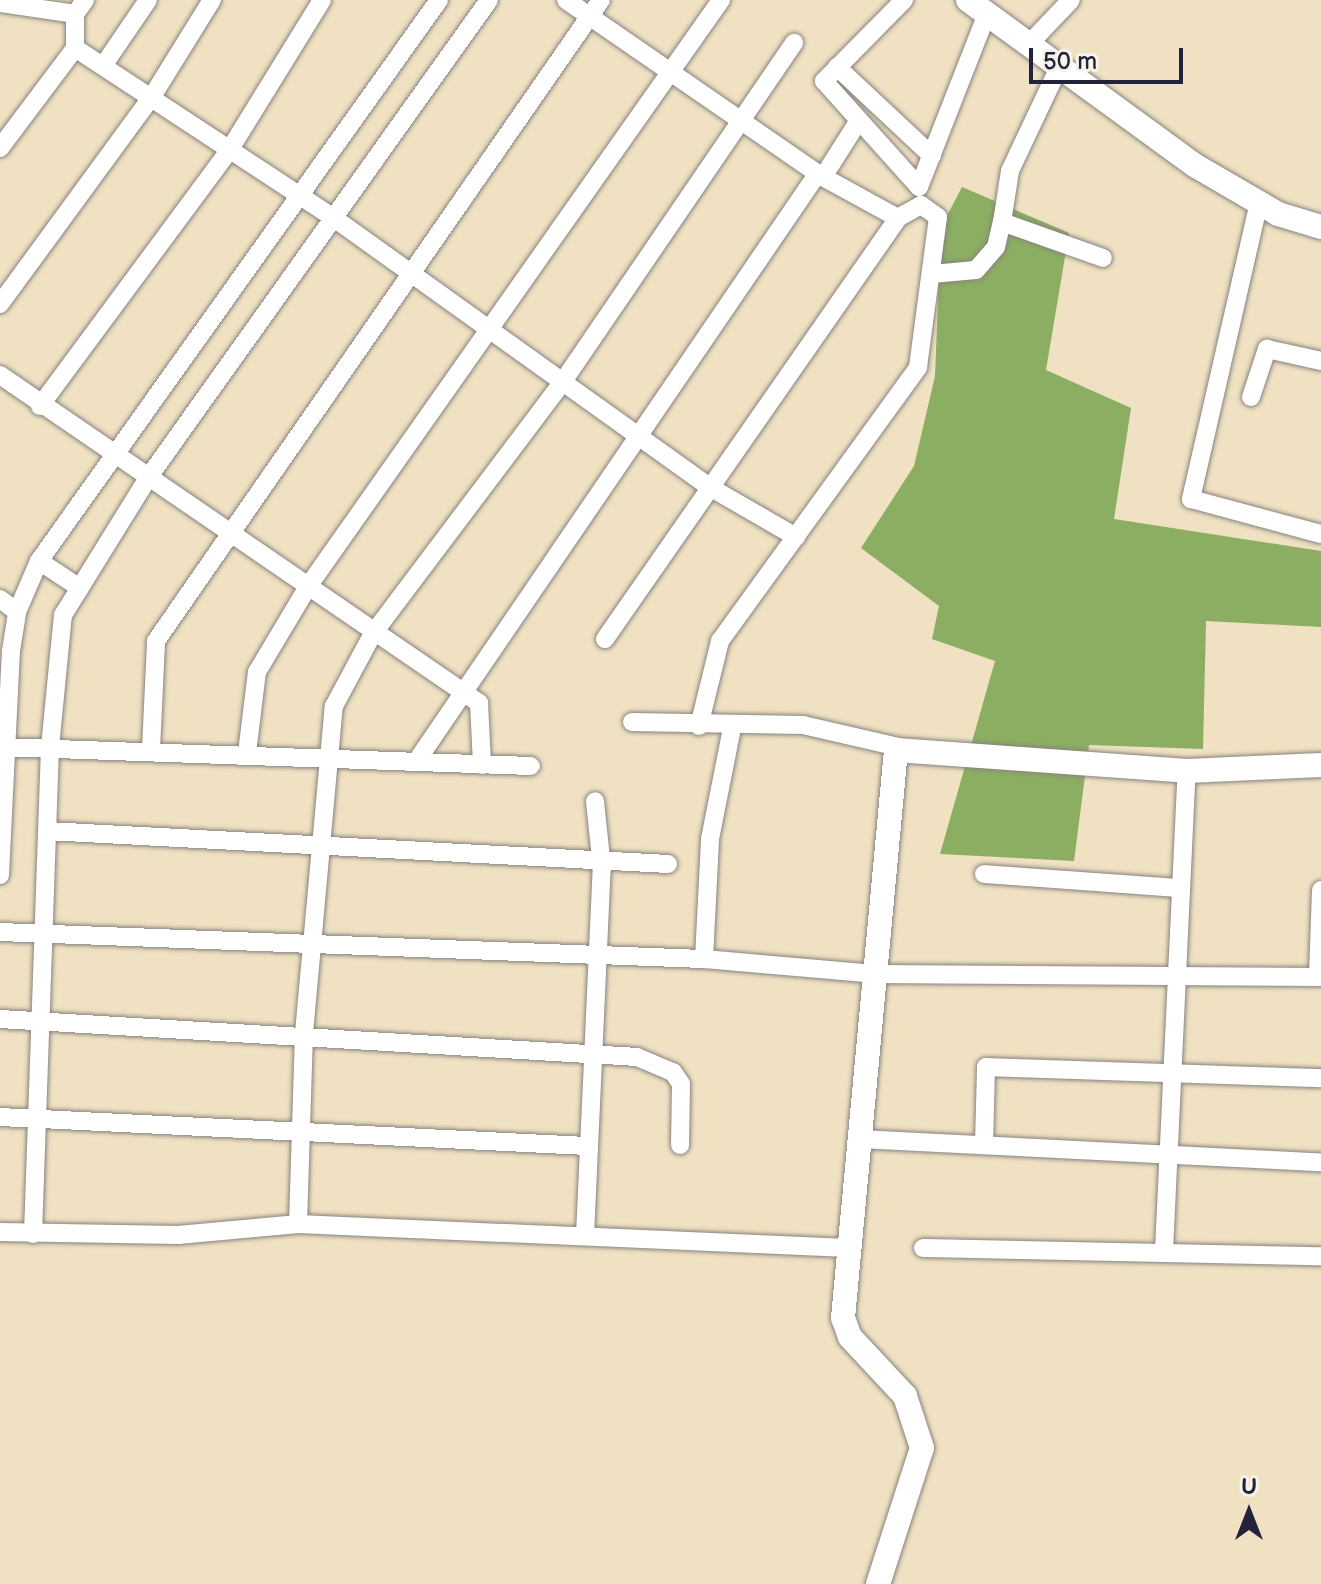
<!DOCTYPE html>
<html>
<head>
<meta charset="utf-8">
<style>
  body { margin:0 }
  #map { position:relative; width:1321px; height:1584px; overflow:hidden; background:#efe1c2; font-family:"Balsamiq Sans",sans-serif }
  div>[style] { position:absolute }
  .forest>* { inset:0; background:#8bae62 }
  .roads { filter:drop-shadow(0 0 2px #88827e) drop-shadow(0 0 2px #88827e) }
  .street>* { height:18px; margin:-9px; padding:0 9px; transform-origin:9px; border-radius:9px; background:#fff }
  .secondary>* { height:24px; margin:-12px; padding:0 12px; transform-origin:12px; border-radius:12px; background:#fff }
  span { translate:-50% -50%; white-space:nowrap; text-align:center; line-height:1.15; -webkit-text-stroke:6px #f7f3e8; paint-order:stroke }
  .north { position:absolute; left:1209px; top:1472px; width:80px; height:80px; -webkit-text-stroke:6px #f7f3e8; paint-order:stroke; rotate:0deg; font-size:22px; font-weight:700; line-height:32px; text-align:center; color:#22223b }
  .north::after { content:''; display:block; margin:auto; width:28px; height:36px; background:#22223b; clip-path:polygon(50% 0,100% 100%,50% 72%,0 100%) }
  .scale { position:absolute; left:1029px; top:48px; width:154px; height:36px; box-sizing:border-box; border:4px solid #22223b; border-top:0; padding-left:10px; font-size:24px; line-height:28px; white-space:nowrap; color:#22223b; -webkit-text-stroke:6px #f7f3e8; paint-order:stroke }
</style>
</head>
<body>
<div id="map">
  <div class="forest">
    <i style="clip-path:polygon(962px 187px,1069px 233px,1046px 370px,1131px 408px,1114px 519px,1321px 551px,1321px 627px,1206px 621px,1203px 749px,1089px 745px,1074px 861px,940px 854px,995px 661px,932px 639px,939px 606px,861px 548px,914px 466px,935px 376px,941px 227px)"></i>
  </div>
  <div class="roads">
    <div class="street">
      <i style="left:566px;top:0;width:312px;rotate:34.6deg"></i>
      <i style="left:823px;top:177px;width:85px;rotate:28.7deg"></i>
      <i style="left:898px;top:218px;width:513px;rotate:124.84deg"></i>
      <i style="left:904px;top:0;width:114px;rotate:134.6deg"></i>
      <i style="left:824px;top:81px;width:142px;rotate:48.1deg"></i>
      <i style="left:919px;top:187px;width:184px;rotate:-68.6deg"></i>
      <i style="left:0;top:3px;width:76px;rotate:8.3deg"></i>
      <i style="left:1030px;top:43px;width:59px;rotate:-46.4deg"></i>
      <i style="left:75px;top:48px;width:306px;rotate:33.3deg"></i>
      <i style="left:331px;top:216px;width:470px;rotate:35.6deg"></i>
      <i style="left:713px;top:489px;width:96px;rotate:30deg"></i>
      <i style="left:105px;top:63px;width:76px;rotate:-55.7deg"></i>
      <i style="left:1060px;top:65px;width:117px;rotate:115.3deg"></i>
      <i style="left:1010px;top:171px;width:52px;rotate:98.9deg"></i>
      <i style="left:1002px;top:222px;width:107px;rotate:19.6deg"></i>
      <i style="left:837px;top:67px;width:130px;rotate:43.1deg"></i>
      <i style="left:0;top:148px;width:125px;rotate:-53.1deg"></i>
      <i style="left:75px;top:48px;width:34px;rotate:-90deg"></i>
      <i style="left:75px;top:14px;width:17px;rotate:-54deg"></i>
      <i style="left:823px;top:177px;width:62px;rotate:-57.6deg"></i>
      <i style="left:1259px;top:202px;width:305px;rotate:102.9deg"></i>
      <i style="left:1191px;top:499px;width:135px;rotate:15.1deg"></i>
      <i style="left:932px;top:274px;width:44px;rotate:-5.2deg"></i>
      <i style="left:976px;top:270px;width:30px;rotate:-49deg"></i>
      <i style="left:996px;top:247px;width:26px;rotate:-77deg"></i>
      <i style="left:0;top:304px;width:259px;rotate:-53.8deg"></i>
      <i style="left:153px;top:95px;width:112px;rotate:-58.2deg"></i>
      <i style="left:0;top:375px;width:581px;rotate:34.4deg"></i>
      <i style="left:479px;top:703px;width:62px;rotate:87.2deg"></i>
      <i style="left:1251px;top:397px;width:51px;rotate:-71.6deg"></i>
      <i style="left:1267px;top:349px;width:55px;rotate:12.5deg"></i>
      <i style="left:40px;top:406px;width:320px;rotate:-53.5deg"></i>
      <i style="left:230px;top:149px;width:175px;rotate:-58.3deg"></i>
      <i style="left:39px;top:561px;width:49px;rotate:33.4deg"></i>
      <i style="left:0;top:599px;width:21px;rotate:37deg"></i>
      <i style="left:632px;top:722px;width:171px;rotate:1deg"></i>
      <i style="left:803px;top:725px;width:98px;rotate:13deg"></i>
      <i style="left:699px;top:726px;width:88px;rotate:-76.1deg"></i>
      <i style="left:720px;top:641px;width:338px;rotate:-54.1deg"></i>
      <i style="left:918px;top:367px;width:151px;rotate:-82.4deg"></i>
      <i style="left:938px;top:217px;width:21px;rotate:-145deg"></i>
      <i style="left:921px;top:205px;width:26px;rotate:151deg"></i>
      <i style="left:0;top:747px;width:531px;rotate:2.05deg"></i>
      <i style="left:151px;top:749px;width:108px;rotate:-87.3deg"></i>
      <i style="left:156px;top:641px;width:780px;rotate:-55.23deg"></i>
      <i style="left:247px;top:753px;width:82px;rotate:-83deg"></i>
      <i style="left:257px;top:672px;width:98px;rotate:-59.2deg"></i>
      <i style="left:307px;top:588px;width:719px;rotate:-54.85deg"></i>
      <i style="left:416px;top:762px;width:713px;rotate:-55.69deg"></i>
      <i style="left:47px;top:831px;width:622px;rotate:3.04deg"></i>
      <i style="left:984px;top:874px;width:196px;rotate:4.1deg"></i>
      <i style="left:0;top:875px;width:224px;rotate:-87.2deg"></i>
      <i style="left:11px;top:651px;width:39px;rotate:-81deg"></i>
      <i style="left:17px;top:612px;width:56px;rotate:-66.7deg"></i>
      <i style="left:39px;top:561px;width:689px;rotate:-54.51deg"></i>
      <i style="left:0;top:932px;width:705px;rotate:2.2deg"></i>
      <i style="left:704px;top:959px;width:171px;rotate:5deg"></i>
      <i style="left:874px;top:974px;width:447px;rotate:0.4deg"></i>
      <i style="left:704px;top:959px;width:120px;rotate:-87.1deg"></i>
      <i style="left:710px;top:839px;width:113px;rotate:-78.8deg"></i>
      <i style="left:1318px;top:976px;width:86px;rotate:-88deg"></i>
      <i style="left:0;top:1019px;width:638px;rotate:3.41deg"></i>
      <i style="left:637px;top:1057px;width:39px;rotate:23deg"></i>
      <i style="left:673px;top:1072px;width:14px;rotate:56deg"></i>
      <i style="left:681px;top:1084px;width:61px;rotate:90.9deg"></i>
      <i style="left:0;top:1117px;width:588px;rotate:2.83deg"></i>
      <i style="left:859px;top:1139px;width:463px;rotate:2.9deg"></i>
      <i style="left:984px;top:1145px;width:78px;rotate:-88.5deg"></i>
      <i style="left:986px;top:1067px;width:335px;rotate:1.9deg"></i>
      <i style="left:298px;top:1224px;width:191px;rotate:-88.2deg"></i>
      <i style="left:304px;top:1033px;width:328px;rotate:-84.8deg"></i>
      <i style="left:334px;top:706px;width:81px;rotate:-61.8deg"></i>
      <i style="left:372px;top:635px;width:316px;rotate:-53deg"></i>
      <i style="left:562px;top:383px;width:412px;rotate:-55.7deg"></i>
      <i style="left:0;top:1232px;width:178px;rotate:1deg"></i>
      <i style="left:178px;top:1235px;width:121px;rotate:-5.2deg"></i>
      <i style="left:298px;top:1224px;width:550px;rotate:2.5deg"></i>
      <i style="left:33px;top:1234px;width:487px;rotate:-88deg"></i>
      <i style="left:50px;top:747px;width:133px;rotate:-84.4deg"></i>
      <i style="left:63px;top:615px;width:161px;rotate:-58.2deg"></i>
      <i style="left:148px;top:478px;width:587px;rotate:-54.5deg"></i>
      <i style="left:585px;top:1236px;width:368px;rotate:-87.4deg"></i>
      <i style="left:602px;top:868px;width:67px;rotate:-96deg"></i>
      <i style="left:923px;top:1248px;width:398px;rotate:1.2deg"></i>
      <i style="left:1164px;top:1251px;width:481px;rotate:-87.3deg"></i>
    </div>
    <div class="secondary">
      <i style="left:968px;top:0;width:282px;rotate:36.1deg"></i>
      <i style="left:1196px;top:166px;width:95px;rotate:30.3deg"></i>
      <i style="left:1278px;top:214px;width:45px;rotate:16.8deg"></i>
      <i style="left:878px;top:1584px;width:143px;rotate:-72.1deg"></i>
      <i style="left:922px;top:1448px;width:55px;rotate:-108.1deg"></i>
      <i style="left:905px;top:1396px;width:81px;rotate:-133deg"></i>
      <i style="left:850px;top:1337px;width:20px;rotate:-110deg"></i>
      <i style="left:843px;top:1318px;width:570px;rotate:-84.67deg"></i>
      <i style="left:896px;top:750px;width:292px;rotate:4.1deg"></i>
      <i style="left:1187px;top:771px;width:134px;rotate:-2.6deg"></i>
    </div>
  </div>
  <div class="north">U</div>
  <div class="scale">50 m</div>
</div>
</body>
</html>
